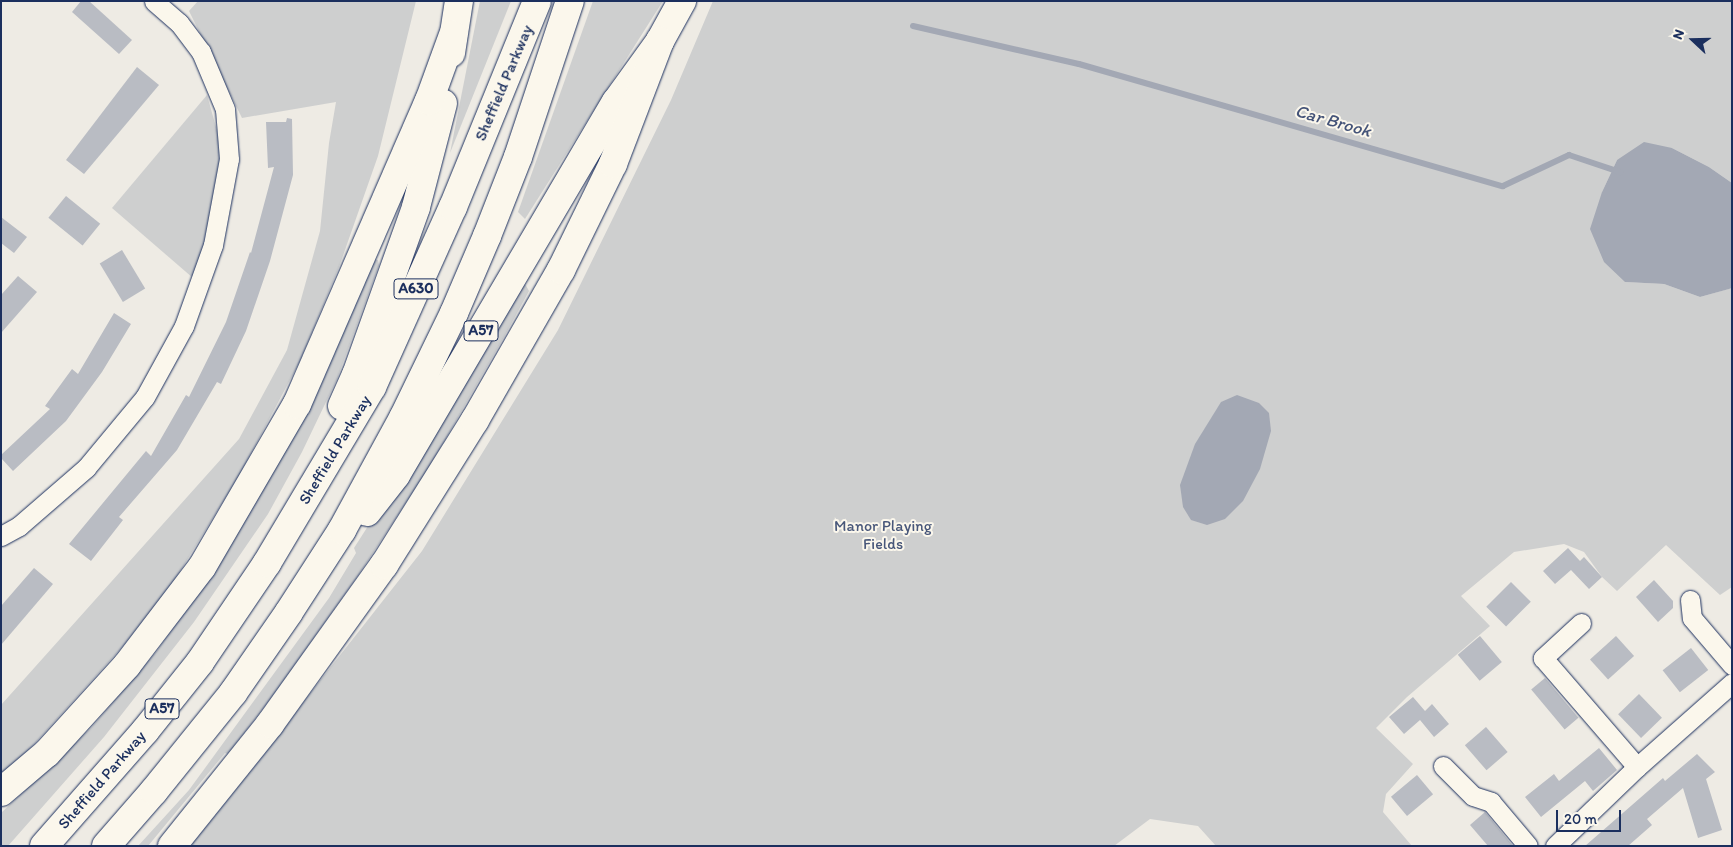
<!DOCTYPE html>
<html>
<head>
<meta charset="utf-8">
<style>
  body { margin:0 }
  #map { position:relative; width:1733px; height:847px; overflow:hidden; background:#eeebe4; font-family:Itim,sans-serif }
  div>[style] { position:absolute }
  .green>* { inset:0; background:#cecfcf }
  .water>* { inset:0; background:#a3a8b4 }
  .stream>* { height:6px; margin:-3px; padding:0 3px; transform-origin:3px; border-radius:3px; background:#a3a8b4 }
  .building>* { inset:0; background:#b9bcc3; transform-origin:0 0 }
  .roads { filter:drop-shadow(0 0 1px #1b2f5e) drop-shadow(0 0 1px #1b2f5e) }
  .minor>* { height:19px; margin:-9.5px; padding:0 9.5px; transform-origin:9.5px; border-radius:9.5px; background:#fbf7ec }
  .trunk>* { height:28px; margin:-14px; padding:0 14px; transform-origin:14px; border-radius:14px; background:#fbf7ec }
  span { translate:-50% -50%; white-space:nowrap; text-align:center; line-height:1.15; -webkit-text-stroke:4px #fbf7ec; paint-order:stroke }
  .shield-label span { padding:1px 4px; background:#fbf7ec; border:1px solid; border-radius:4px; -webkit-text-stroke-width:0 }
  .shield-label { font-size:15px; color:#1b2f5e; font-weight:700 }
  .street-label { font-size:16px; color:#1b2f5e }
  .park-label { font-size:16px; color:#48577a }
  .water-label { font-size:18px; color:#445378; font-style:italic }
  .frame { position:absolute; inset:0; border:2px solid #1b2f5e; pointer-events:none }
  .north { position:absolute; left:1668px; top:15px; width:50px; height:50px; -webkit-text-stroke:4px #fbf7ec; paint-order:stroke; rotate:291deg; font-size:14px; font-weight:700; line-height:20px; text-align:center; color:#1b2f5e }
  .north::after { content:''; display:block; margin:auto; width:18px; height:22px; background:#1b2f5e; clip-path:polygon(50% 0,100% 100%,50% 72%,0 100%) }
  .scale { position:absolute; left:1556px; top:810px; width:65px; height:22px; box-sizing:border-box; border:2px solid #1b2f5e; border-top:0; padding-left:6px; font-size:15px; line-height:18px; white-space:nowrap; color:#1b2f5e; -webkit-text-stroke:4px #fbf7ec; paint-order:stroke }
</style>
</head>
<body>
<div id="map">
  <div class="green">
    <i style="clip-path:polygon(198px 1px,416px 1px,378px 156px,339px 267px,300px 361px,240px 474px,174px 581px,124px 645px,17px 763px,1px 777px,1px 705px,239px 439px,287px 350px,320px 231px,329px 143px,336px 102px,242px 118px,189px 11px)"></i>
    <i style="clip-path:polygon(480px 1px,511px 1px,450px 153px)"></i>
    <i style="clip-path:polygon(593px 1px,663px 1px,525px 219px,518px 212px)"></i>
    <i style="clip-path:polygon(713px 1px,1732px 1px,1732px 183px,1709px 167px,1672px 148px,1617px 160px,1602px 192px,1625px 282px,1664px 284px,1700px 297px,1732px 288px,1732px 587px,1720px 595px,1666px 545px,1617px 591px,1602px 577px,1584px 552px,1564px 544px,1514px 552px,1461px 596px,1490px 626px,1407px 697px,1376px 728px,1413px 764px,1386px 794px,1383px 812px,1412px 846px,1216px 846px,1198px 826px,1150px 819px,1114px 846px,190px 846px,422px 551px,558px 330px,671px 100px)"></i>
    <i style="clip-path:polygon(207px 95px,223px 152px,213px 216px,193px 278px,112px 208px)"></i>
    <i style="clip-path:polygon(373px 259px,378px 260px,379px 265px,337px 379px,302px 452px,268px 514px,194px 622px,104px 737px,8px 846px,1px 846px,1px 813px,91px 728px,157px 651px,233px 540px)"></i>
    <i style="clip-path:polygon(524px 282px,529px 291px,504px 337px,430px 466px,357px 577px,272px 697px,228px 754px,225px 753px,148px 846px,138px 846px,189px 790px,329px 598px,356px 553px,354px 548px)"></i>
  </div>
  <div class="water">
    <i style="clip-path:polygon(1644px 142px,1672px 148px,1709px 167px,1732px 183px,1732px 288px,1729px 289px,1700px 297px,1664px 284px,1625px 282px,1604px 262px,1590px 229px,1602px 192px,1617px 160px)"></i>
    <i style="clip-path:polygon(1237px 395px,1259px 403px,1269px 413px,1271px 431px,1260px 469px,1243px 501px,1225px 519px,1207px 525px,1191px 520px,1183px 507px,1180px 485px,1195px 444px,1221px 402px)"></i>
  </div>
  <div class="stream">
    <i style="left:913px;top:26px;width:170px;rotate:12.9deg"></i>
    <i style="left:1079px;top:64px;width:441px;rotate:16.1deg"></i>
    <i style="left:1503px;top:186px;width:73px;rotate:-25.2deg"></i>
    <i style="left:1569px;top:155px;width:54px;rotate:18.4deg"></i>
  </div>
  <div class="building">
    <i style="clip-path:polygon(81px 1px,89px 1px,132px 40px,119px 54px,72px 12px)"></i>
    <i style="clip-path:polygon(137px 67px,159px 85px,84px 174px,66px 160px)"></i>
    <i style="clip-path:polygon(287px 118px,292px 119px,293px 175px,270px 261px,246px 331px,221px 384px,217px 382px,177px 450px,119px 517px,123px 520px,91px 561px,69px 544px,146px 451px,151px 456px,186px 395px,189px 397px,226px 322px,250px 252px,251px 253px,274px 167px,268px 168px,266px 122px,286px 122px)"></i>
    <i style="left:66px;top:196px;width:44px;height:28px;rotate:39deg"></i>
    <i style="clip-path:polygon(1px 217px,27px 237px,14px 253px,1px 243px)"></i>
    <i style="left:122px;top:250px;width:45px;height:26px;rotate:59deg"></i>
    <i style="clip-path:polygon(18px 276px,37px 292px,1px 333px,1px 295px)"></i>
    <i style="clip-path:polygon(114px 313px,131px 324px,102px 372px,66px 421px,13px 471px,1px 458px,1px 455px,50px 409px,45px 406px,72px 369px,78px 374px)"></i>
    <i style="clip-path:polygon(1568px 548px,1580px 561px,1584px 557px,1602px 577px,1589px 589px,1571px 570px,1555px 584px,1543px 571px)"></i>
    <i style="clip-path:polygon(34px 568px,53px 584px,1px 645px,1px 606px)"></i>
    <i style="clip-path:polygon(1654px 580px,1673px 601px,1673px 608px,1658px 622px,1636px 597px)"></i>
    <i style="left:1511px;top:582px;width:28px;height:35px;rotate:45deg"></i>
    <i style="left:1480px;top:636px;width:34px;height:29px;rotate:50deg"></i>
    <i style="left:1616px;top:636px;width:27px;height:35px;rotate:48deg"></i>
    <i style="left:1691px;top:648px;width:28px;height:36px;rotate:52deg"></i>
    <i style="left:1545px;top:678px;width:52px;height:18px;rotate:50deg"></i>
    <i style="left:1639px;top:694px;width:33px;height:29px;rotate:46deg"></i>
    <i style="clip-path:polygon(1413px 697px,1425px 711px,1432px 704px,1449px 724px,1434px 737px,1420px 720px,1404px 734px,1389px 717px)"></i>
    <i style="left:1486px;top:727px;width:33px;height:28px;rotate:49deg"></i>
    <i style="clip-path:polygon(1599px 748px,1617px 770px,1593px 791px,1585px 781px,1541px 817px,1525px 797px,1554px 774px,1559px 781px)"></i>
    <i style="clip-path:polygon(1697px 754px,1715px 772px,1706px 779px,1722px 830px,1698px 838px,1683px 788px,1647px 819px,1652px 825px,1628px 846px,1585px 846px,1663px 778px,1665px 781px)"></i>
    <i style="left:1417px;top:775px;width:25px;height:34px;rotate:50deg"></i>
    <i style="clip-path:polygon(1485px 812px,1513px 846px,1488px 846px,1470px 825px)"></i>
  </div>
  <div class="roads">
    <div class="minor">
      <i style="left:1px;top:536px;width:21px;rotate:-29deg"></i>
      <i style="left:19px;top:526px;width:89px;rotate:-40.9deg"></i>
      <i style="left:86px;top:468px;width:92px;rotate:-50.3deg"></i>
      <i style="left:145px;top:397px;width:81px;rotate:-61.2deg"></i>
      <i style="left:184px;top:326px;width:86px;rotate:-70.3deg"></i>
      <i style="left:213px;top:245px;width:87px;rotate:-79.5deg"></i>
      <i style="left:229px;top:159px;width:50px;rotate:-94.6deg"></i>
      <i style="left:225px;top:109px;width:62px;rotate:-112.8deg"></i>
      <i style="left:201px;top:52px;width:36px;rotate:-127deg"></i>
      <i style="left:179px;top:23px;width:33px;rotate:-139deg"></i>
      <i style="left:1690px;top:600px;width:18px;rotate:84deg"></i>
      <i style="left:1692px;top:618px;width:62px;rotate:49.6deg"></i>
      <i style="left:1581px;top:623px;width:52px;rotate:137.4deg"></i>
      <i style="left:1543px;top:658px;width:144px;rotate:49.2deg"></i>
      <i style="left:1443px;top:766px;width:42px;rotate:45deg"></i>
      <i style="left:1473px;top:796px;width:19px;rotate:18deg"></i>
      <i style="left:1491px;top:802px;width:57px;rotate:49.9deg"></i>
      <i style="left:1555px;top:846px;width:114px;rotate:-43.9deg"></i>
      <i style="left:1637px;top:767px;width:127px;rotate:-41.5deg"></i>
    </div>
    <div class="trunk">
      <i style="left:451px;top:53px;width:53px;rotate:-81.3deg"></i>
      <i style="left:342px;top:406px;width:34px;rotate:-66deg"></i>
      <i style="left:356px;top:375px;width:178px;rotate:-70.3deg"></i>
      <i style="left:416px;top:207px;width:107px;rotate:-75.4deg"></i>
      <i style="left:367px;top:512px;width:47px;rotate:-51.9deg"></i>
      <i style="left:396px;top:475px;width:433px;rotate:-59.5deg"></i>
      <i style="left:616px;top:102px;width:75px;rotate:-54.2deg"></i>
      <i style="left:660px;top:41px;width:46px;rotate:-61.2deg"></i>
      <i style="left:1px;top:792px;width:60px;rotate:-40.3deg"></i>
      <i style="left:47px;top:753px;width:119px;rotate:-47.7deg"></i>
      <i style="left:127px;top:665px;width:123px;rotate:-52.6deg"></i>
      <i style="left:202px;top:567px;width:189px;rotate:-59.8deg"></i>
      <i style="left:297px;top:404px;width:331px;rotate:-66.5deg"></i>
      <i style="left:429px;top:101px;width:70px;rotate:-70deg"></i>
      <i style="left:44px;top:846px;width:153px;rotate:-48.7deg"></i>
      <i style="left:145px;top:731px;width:88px;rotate:-51.4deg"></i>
      <i style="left:200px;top:662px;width:120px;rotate:-55.9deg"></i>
      <i style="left:267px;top:563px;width:205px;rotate:-59.2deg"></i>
      <i style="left:372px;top:387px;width:197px;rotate:-65.8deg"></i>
      <i style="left:453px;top:207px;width:222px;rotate:-67.8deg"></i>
      <i style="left:106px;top:846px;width:73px;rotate:-48.9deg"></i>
      <i style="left:154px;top:791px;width:126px;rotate:-51.1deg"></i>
      <i style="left:233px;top:693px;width:98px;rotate:-55.3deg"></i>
      <i style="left:289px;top:612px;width:98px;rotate:-57.1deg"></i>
      <i style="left:342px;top:530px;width:128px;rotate:-61.4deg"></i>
      <i style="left:403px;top:418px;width:117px;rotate:-64.1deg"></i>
      <i style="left:454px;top:313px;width:84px;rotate:-66.8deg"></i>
      <i style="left:487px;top:236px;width:85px;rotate:-68.6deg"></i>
      <i style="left:518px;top:157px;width:164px;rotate:-71.6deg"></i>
      <i style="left:172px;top:846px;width:156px;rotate:-51.2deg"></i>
      <i style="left:270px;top:724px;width:196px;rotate:-54.4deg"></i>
      <i style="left:384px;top:565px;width:171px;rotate:-57.9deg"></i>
      <i style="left:475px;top:420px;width:173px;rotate:-60.2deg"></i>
      <i style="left:561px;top:270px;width:118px;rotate:-63.9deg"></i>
      <i style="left:613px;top:164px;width:132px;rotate:-69.1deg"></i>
    </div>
  </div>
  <div class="shield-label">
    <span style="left:416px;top:289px">A630</span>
    <span style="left:481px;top:331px">A57</span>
    <span style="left:162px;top:709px">A57</span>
  </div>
  <div class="street-label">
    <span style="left:504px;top:83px;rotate:-67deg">Sheffield Parkway</span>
    <span style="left:335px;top:450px;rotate:-59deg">Sheffield Parkway</span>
    <span style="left:102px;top:780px;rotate:-49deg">Sheffield Parkway</span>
  </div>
  <div class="park-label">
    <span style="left:883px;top:535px">Manor Playing<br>Fields</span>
  </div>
  <div class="water-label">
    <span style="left:1333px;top:121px;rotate:16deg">Car Brook</span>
  </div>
  <div class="frame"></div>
  <div class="north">N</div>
  <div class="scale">20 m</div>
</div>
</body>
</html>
